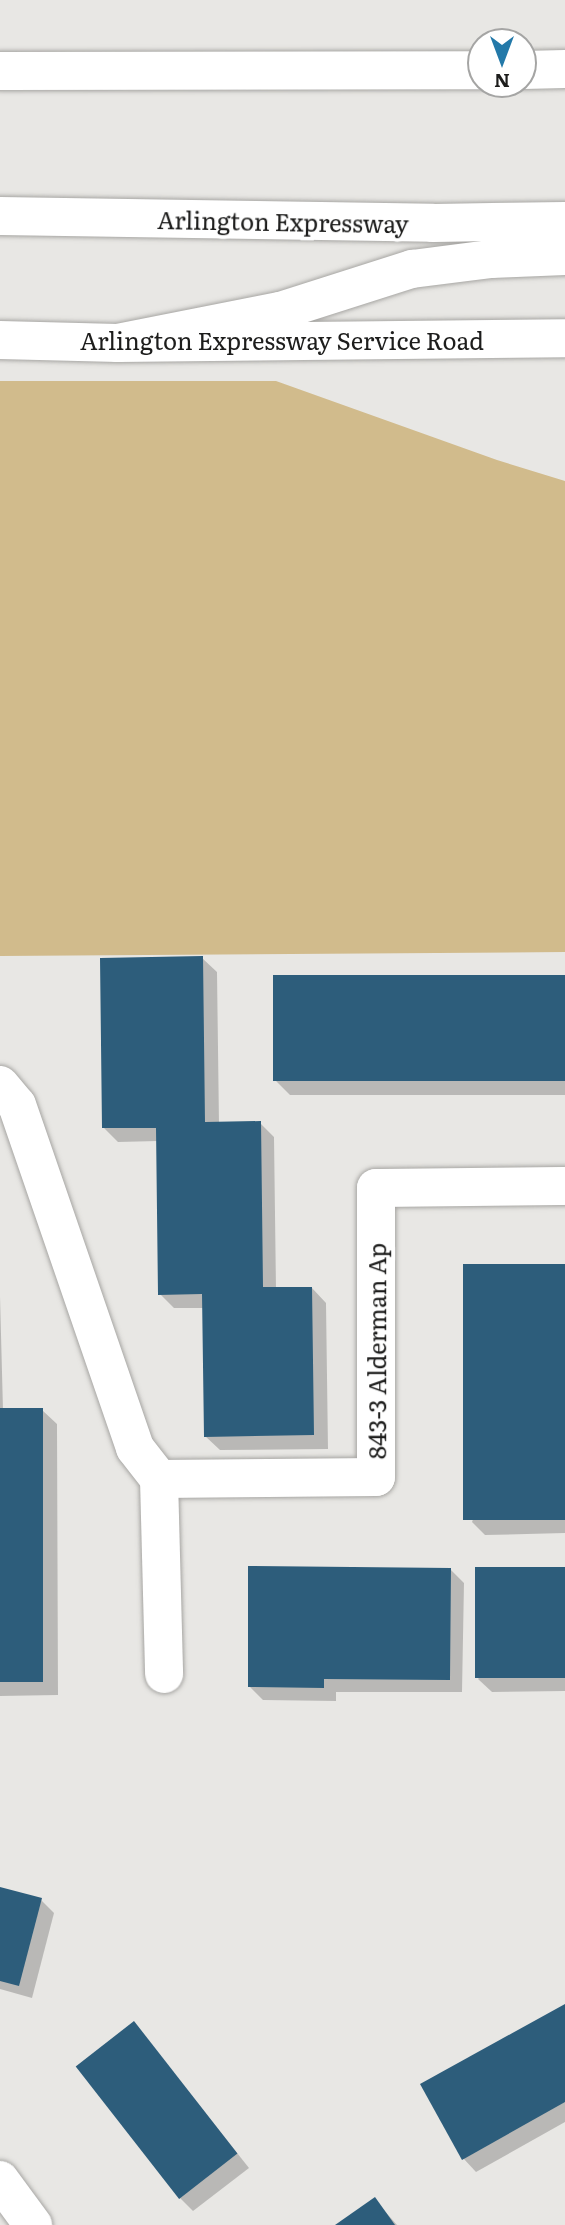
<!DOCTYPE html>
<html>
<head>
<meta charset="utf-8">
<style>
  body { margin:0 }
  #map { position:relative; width:565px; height:2225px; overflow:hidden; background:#e8e7e4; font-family:Literata,serif }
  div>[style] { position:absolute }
  .green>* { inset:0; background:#d1bb8c }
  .shadow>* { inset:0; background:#0003 }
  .building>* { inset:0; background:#2d5d7b; transform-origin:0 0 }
  .roads { filter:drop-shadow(0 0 2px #a7a6a3) drop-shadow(0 0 2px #a7a6a3) }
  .minor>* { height:38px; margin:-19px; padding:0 19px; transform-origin:19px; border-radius:19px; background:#fff }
  .tertiary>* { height:38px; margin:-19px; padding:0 19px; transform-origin:19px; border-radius:19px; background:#fff }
  .motorway>* { height:38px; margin:-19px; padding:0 19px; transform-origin:19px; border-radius:19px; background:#fff }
  span { translate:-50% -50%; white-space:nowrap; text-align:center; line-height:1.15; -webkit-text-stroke:7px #fff; paint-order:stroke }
  .street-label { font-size:24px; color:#1d1d1c }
  .north { position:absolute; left:467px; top:28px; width:70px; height:70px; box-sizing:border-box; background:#fff; border:2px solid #a5a5a4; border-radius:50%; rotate:180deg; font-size:19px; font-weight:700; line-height:28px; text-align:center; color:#1d1d1c }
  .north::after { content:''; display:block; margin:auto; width:24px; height:32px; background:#2379a9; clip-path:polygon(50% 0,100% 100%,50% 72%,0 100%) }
</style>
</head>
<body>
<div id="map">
  <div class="green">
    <i style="clip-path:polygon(0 381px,276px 381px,497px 460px,565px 481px,565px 952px,0 956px)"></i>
  </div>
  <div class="shadow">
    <i style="clip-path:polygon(202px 958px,217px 972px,219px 1123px,260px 1123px,274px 1137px,276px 1289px,312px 1288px,326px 1303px,328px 1449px,220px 1450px,205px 1436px,204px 1308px,174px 1308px,160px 1294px,158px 1141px,118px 1142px,104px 1128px)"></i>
    <i style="clip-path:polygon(565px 977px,565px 1095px,290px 1095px,275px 1080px)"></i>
    <i style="clip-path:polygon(565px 1266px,565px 1533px,485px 1535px,472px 1522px)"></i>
    <i style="clip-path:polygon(0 1296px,3px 1410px,42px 1410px,57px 1424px,58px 1695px,0 1696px)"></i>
    <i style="clip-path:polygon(565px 1568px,565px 1691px,492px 1692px,478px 1679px)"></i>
    <i style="clip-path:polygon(450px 1569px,464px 1583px,462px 1692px,336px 1692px,336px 1701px,263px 1700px,250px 1687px)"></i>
    <i style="clip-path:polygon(0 1888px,41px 1900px,54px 1913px,32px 1998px,0 1989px)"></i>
    <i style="clip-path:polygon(565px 2006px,565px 2122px,476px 2172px,463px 2158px)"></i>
    <i style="clip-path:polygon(134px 2023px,249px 2168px,193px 2211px,180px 2198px)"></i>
    <i style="clip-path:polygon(375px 2200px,397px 2225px,338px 2225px)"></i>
  </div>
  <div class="building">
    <i style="clip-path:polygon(203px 956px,205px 1122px,261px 1121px,263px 1287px,312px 1287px,314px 1435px,204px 1437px,202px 1294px,158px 1295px,156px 1128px,102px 1128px,100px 958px)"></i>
    <i style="left:273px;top:975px;width:292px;height:106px"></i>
    <i style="left:565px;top:1264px;width:256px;height:102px;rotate:90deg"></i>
    <i style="left:43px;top:1408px;width:274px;height:43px;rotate:90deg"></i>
    <i style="clip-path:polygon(248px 1566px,451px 1568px,450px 1680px,324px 1679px,324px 1688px,248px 1687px)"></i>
    <i style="left:565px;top:1567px;width:111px;height:90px;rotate:90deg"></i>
    <i style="clip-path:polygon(0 1887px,42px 1898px,19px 1986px,0 1981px)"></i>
    <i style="clip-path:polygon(565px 2004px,565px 2102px,462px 2160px,420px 2084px)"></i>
    <i style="left:134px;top:2021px;width:168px;height:74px;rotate:52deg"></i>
    <i style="clip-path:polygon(375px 2197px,395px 2225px,335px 2225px)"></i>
  </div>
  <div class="roads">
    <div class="minor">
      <i style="left:0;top:1085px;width:26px;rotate:50deg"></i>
      <i style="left:17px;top:1105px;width:363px;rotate:71deg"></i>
      <i style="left:135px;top:1448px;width:39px;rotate:52deg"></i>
      <i style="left:159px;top:1479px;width:217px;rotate:-0.5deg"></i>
      <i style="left:376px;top:1477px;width:289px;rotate:-90deg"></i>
      <i style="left:376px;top:1188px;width:189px;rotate:-0.6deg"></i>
      <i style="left:159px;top:1479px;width:195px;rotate:88.5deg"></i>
      <i style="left:0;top:2180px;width:56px;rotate:53.7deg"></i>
    </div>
    <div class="tertiary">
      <i style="left:0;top:340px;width:118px;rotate:1.5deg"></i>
      <i style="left:118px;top:343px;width:447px;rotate:-0.6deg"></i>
    </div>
    <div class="motorway">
      <i style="left:523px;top:70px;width:42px;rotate:-1.4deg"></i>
      <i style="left:0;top:71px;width:481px;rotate:-0.1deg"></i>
      <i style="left:0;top:216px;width:433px;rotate:0.9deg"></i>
      <i style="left:433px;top:223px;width:132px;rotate:-0.9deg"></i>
      <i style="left:118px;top:343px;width:165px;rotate:-11.2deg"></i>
      <i style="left:280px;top:311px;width:139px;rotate:-17.7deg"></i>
      <i style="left:412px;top:269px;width:80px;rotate:-7.2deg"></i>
      <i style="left:491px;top:259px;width:74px;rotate:-2.3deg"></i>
    </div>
  </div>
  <div class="street-label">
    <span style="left:283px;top:221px;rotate:1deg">Arlington Expressway</span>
    <span style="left:282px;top:340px">Arlington Expressway Service Road</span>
    <span style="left:376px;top:1351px;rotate:-90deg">843-3 Alderman Ap</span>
  </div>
  <div class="north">N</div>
</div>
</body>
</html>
